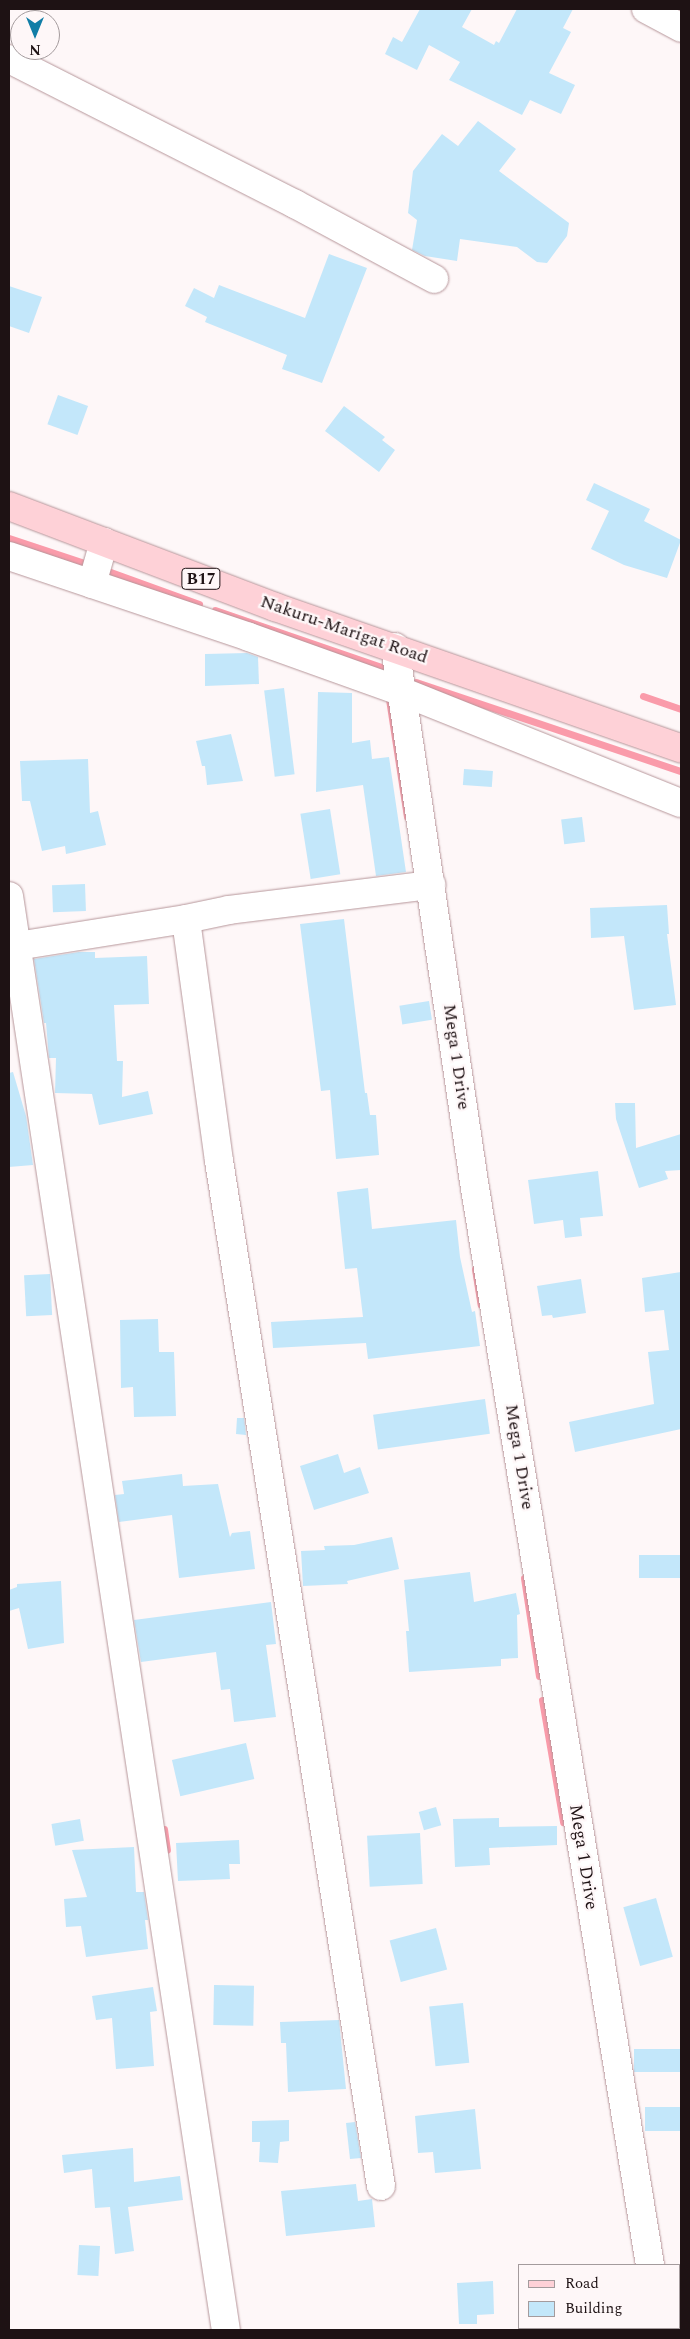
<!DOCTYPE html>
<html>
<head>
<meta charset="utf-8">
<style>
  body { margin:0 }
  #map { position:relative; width:690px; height:2339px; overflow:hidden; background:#fef7f8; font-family:Spectral,serif }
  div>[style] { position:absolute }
  .stream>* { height:7px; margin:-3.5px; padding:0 3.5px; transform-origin:3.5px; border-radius:3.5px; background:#fa9baa }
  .building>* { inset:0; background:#c3e7fa; transform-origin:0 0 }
  .roads { filter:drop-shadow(0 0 1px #b6969a) drop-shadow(0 0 1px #b6969a) }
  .minor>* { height:28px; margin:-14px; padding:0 14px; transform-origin:14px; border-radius:14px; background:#fff }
  .major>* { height:28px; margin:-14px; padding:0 14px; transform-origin:14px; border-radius:14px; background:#fed1d7 }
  span { translate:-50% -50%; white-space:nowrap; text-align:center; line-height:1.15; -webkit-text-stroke:4.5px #fef7f8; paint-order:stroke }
  .shield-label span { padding:1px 4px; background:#fef7f8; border:1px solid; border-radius:4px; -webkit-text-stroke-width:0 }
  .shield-label { font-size:16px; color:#1e1214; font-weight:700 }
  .street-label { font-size:18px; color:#1e1214 }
  .frame { position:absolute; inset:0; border:10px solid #1e1214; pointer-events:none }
  .legend { position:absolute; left:518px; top:2264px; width:162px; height:65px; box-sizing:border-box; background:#fef7f8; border:1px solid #a49b9d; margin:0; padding:6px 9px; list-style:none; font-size:15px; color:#1e1214 }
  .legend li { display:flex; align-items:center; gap:10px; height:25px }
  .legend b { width:25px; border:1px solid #a49b9d }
  .north { position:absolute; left:10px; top:10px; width:50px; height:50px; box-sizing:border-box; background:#fef7f8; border:1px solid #a49b9d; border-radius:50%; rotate:180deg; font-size:14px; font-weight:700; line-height:20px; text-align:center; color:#1e1214 }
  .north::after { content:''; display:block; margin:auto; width:18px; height:22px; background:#117ea7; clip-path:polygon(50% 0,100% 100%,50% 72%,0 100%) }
</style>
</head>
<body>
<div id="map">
  <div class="stream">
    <i style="left:9px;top:538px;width:85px;rotate:18.4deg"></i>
    <i style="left:105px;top:570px;width:100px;rotate:19.9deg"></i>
    <i style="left:215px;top:610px;width:179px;rotate:18.9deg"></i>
    <i style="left:384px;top:668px;width:11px;rotate:80deg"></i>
    <i style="left:416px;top:682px;width:280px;rotate:18.6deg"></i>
    <i style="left:643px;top:696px;width:40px;rotate:18.9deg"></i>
    <i style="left:389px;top:699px;width:119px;rotate:81.3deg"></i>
    <i style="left:475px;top:1269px;width:36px;rotate:81deg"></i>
    <i style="left:524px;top:1578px;width:99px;rotate:81.3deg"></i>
    <i style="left:542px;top:1700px;width:124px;rotate:80.2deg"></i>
    <i style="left:164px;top:1829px;width:21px;rotate:82deg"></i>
  </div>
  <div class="building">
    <i style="clip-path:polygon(420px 9px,472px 9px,462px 27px,494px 45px,496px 41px,499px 43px,517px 9px,573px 9px,563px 28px,571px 32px,549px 73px,575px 85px,561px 114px,530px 100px,522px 115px,449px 80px,460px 62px,429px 45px,417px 70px,385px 54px,393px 37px,402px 42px)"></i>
    <i style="clip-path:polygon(478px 121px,516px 149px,499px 171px,569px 223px,567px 236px,547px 263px,537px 262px,517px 247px,460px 239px,457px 261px,425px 256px,412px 250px,417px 220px,408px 213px,413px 171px,442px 134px,458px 146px)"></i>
    <i style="clip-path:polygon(329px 254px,367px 268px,322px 383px,282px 369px,287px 355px,205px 322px,207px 317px,185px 306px,194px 288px,214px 298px,219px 285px,305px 318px)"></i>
    <i style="clip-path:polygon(9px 286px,42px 297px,29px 333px,9px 326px)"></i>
    <i style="left:58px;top:395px;width:32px;height:31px;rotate:20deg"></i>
    <i style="clip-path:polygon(344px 406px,385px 437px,382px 440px,395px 450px,379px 472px,325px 431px)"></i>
    <i style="clip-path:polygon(594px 483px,650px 509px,644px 521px,681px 540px,667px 578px,624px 565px,591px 549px,609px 511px,586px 500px)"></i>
    <i style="clip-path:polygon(247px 653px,258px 657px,259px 684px,205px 686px,205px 654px)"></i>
    <i style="left:284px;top:688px;width:87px;height:20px;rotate:83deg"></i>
    <i style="clip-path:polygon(318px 692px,352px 693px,352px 743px,370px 740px,372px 759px,389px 757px,406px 872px,376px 876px,363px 785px,316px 792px)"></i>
    <i style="clip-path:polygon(231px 734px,243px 781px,207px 785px,205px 766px,202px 766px,196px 741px)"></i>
    <i style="clip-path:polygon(88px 759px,90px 813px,98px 811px,106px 845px,66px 854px,65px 846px,42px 851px,30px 801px,22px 801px,20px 761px)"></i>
    <i style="left:464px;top:769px;width:29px;height:16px;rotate:4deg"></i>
    <i style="left:330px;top:809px;width:66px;height:30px;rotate:81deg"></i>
    <i style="left:582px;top:817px;width:25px;height:21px;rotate:83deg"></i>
    <i style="left:85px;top:884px;width:27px;height:33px;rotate:88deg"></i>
    <i style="clip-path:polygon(667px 905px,669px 934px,667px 934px,676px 1005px,634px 1010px,624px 936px,591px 938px,590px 908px)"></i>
    <i style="clip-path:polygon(344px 919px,365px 1093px,367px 1093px,370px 1115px,376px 1115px,379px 1155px,336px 1159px,330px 1090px,321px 1091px,300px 924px)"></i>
    <i style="clip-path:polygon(79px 952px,95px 952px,95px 958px,147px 956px,149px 1004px,114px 1005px,117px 1061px,123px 1061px,122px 1097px,148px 1091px,153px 1114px,99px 1125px,92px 1094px,55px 1093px,56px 1058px,49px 1058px,46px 1023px,44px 1023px,34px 959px)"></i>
    <i style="left:429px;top:1001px;width:19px;height:30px;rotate:81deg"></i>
    <i style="clip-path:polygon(13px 1072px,26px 1116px,33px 1165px,9px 1167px,9px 1073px)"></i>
    <i style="clip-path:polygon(615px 1103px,635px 1103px,636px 1148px,681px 1134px,681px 1170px,665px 1171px,668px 1179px,639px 1188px,616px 1119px)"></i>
    <i style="clip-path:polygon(598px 1171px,603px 1216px,580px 1218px,582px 1236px,565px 1238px,563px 1220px,534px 1224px,528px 1180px)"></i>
    <i style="clip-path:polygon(368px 1188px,372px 1229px,456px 1220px,460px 1257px,472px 1312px,475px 1311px,480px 1346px,368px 1359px,366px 1343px,273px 1348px,271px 1322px,363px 1317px,357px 1268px,345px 1269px,337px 1192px)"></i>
    <i style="clip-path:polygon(681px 1272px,681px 1429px,575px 1452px,569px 1422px,654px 1404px,648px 1352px,669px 1350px,664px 1310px,645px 1312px,642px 1278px)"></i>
    <i style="left:50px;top:1274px;width:41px;height:26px;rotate:87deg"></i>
    <i style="clip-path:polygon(581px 1279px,586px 1313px,553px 1318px,552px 1315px,542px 1316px,537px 1286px)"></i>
    <i style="clip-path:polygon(158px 1319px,159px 1352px,174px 1352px,176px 1416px,134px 1417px,133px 1387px,121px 1388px,120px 1320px)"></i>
    <i style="left:485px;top:1399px;width:35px;height:113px;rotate:82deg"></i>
    <i style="clip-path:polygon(237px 1418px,244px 1418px,246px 1435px,236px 1434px)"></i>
    <i style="clip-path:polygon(338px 1454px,344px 1473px,360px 1467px,369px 1493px,314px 1510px,300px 1466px)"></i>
    <i style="clip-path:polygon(182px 1474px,183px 1486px,218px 1484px,230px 1537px,232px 1533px,250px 1531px,255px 1569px,179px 1578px,172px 1515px,119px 1522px,115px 1495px,124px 1494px,122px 1481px)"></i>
    <i style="clip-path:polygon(392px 1537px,399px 1569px,347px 1581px,348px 1584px,303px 1586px,301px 1551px,325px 1550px,324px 1546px,354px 1545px)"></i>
    <i style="left:681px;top:1555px;width:23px;height:42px;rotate:90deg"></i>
    <i style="clip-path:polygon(470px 1572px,474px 1602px,516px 1593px,520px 1614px,517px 1615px,518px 1658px,501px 1659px,501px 1666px,409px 1672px,406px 1631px,409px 1631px,404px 1580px)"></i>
    <i style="clip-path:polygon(61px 1581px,64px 1643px,28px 1649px,19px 1608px,9px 1611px,9px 1590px,17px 1587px,17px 1584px)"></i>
    <i style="clip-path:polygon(271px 1602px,276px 1644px,266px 1645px,276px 1717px,234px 1722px,230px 1689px,221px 1690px,216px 1652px,141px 1662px,134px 1620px)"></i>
    <i style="left:246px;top:1743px;width:37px;height:76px;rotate:77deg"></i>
    <i style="left:436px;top:1807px;width:19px;height:18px;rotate:74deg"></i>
    <i style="clip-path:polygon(499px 1818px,499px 1827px,557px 1826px,557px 1845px,489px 1848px,490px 1865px,455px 1867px,453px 1819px)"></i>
    <i style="left:80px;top:1819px;width:22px;height:29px;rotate:80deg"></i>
    <i style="left:420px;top:1833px;width:51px;height:53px;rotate:87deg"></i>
    <i style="clip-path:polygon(239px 1840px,240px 1864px,229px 1864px,230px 1879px,178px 1881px,176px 1843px)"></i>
    <i style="clip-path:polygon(134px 1847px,136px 1892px,144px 1892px,148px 1920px,145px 1920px,148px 1949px,86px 1957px,81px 1926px,66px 1927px,64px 1899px,87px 1897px,72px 1850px)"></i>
    <i style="left:656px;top:1898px;width:61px;height:34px;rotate:74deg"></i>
    <i style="left:436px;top:1928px;width:43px;height:48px;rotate:75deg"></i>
    <i style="left:214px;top:1985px;width:40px;height:40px;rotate:1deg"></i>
    <i style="clip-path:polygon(153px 1987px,157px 2011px,150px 2012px,154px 2066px,116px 2069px,112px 2018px,96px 2020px,92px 1996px)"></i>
    <i style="left:463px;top:2003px;width:60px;height:34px;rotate:84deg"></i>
    <i style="clip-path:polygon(339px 2020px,346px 2089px,288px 2092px,286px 2043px,281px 2043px,280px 2022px)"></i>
    <i style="left:681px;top:2049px;width:23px;height:47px;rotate:90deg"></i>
    <i style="left:681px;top:2107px;width:24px;height:36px;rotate:90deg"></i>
    <i style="clip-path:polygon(475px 2109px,481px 2169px,435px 2173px,433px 2152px,418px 2153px,415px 2116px)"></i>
    <i style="clip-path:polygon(289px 2120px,289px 2141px,280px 2142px,278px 2163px,259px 2162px,260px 2142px,252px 2142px,252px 2121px)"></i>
    <i style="clip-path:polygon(355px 2122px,361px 2158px,350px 2159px,346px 2123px)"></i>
    <i style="clip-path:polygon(133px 2148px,134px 2182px,180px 2176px,183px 2200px,128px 2207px,134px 2251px,115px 2254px,110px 2207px,95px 2208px,92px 2169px,64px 2173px,62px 2155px)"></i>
    <i style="clip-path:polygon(356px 2184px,358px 2201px,372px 2199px,375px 2227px,286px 2236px,281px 2191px)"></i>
    <i style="left:79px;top:2245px;width:21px;height:30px;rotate:3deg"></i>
    <i style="clip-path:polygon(493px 2281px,494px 2314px,477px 2315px,477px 2324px,459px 2324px,457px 2283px)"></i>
  </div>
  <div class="roads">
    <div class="minor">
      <i style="left:646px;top:9px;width:40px;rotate:28deg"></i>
      <i style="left:9px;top:59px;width:321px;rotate:26.9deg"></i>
      <i style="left:295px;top:204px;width:158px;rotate:28.3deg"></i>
      <i style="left:9px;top:556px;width:253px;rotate:18.6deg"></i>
      <i style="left:249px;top:637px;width:164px;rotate:19.7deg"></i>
      <i style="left:403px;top:692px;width:299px;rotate:21.8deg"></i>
      <i style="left:92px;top:584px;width:44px;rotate:-74.1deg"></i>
      <i style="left:395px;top:647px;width:541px;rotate:81.6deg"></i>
      <i style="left:474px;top:1182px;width:1097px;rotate:80.77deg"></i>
      <i style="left:9px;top:896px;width:1450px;rotate:81.4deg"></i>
      <i style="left:17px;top:946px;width:171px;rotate:-9.1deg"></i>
      <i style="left:381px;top:2186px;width:1038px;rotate:-98.98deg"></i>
      <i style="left:219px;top:1161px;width:244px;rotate:-97.8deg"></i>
      <i style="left:186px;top:919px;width:44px;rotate:-11.8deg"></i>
      <i style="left:229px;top:910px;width:204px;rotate:-7.1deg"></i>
      <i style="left:660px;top:2328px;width:2px;rotate:63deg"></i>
    </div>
    <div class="major">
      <i style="left:9px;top:506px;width:285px;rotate:20.8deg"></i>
      <i style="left:275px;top:607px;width:430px;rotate:19.2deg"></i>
    </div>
  </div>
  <div class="shield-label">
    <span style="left:201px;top:579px">B17</span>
  </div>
  <div class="street-label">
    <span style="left:344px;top:630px;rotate:19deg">Nakuru-Marigat Road</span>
    <span style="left:456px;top:1057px;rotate:82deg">Mega 1 Drive</span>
    <span style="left:519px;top:1457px;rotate:81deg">Mega 1 Drive</span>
    <span style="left:583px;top:1857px;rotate:81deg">Mega 1 Drive</span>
  </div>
  <div class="frame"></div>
  <ul class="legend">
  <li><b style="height:6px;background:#fed1d7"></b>Road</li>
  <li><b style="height:14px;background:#c3e7fa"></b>Building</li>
  </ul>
  <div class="north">N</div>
</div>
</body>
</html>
